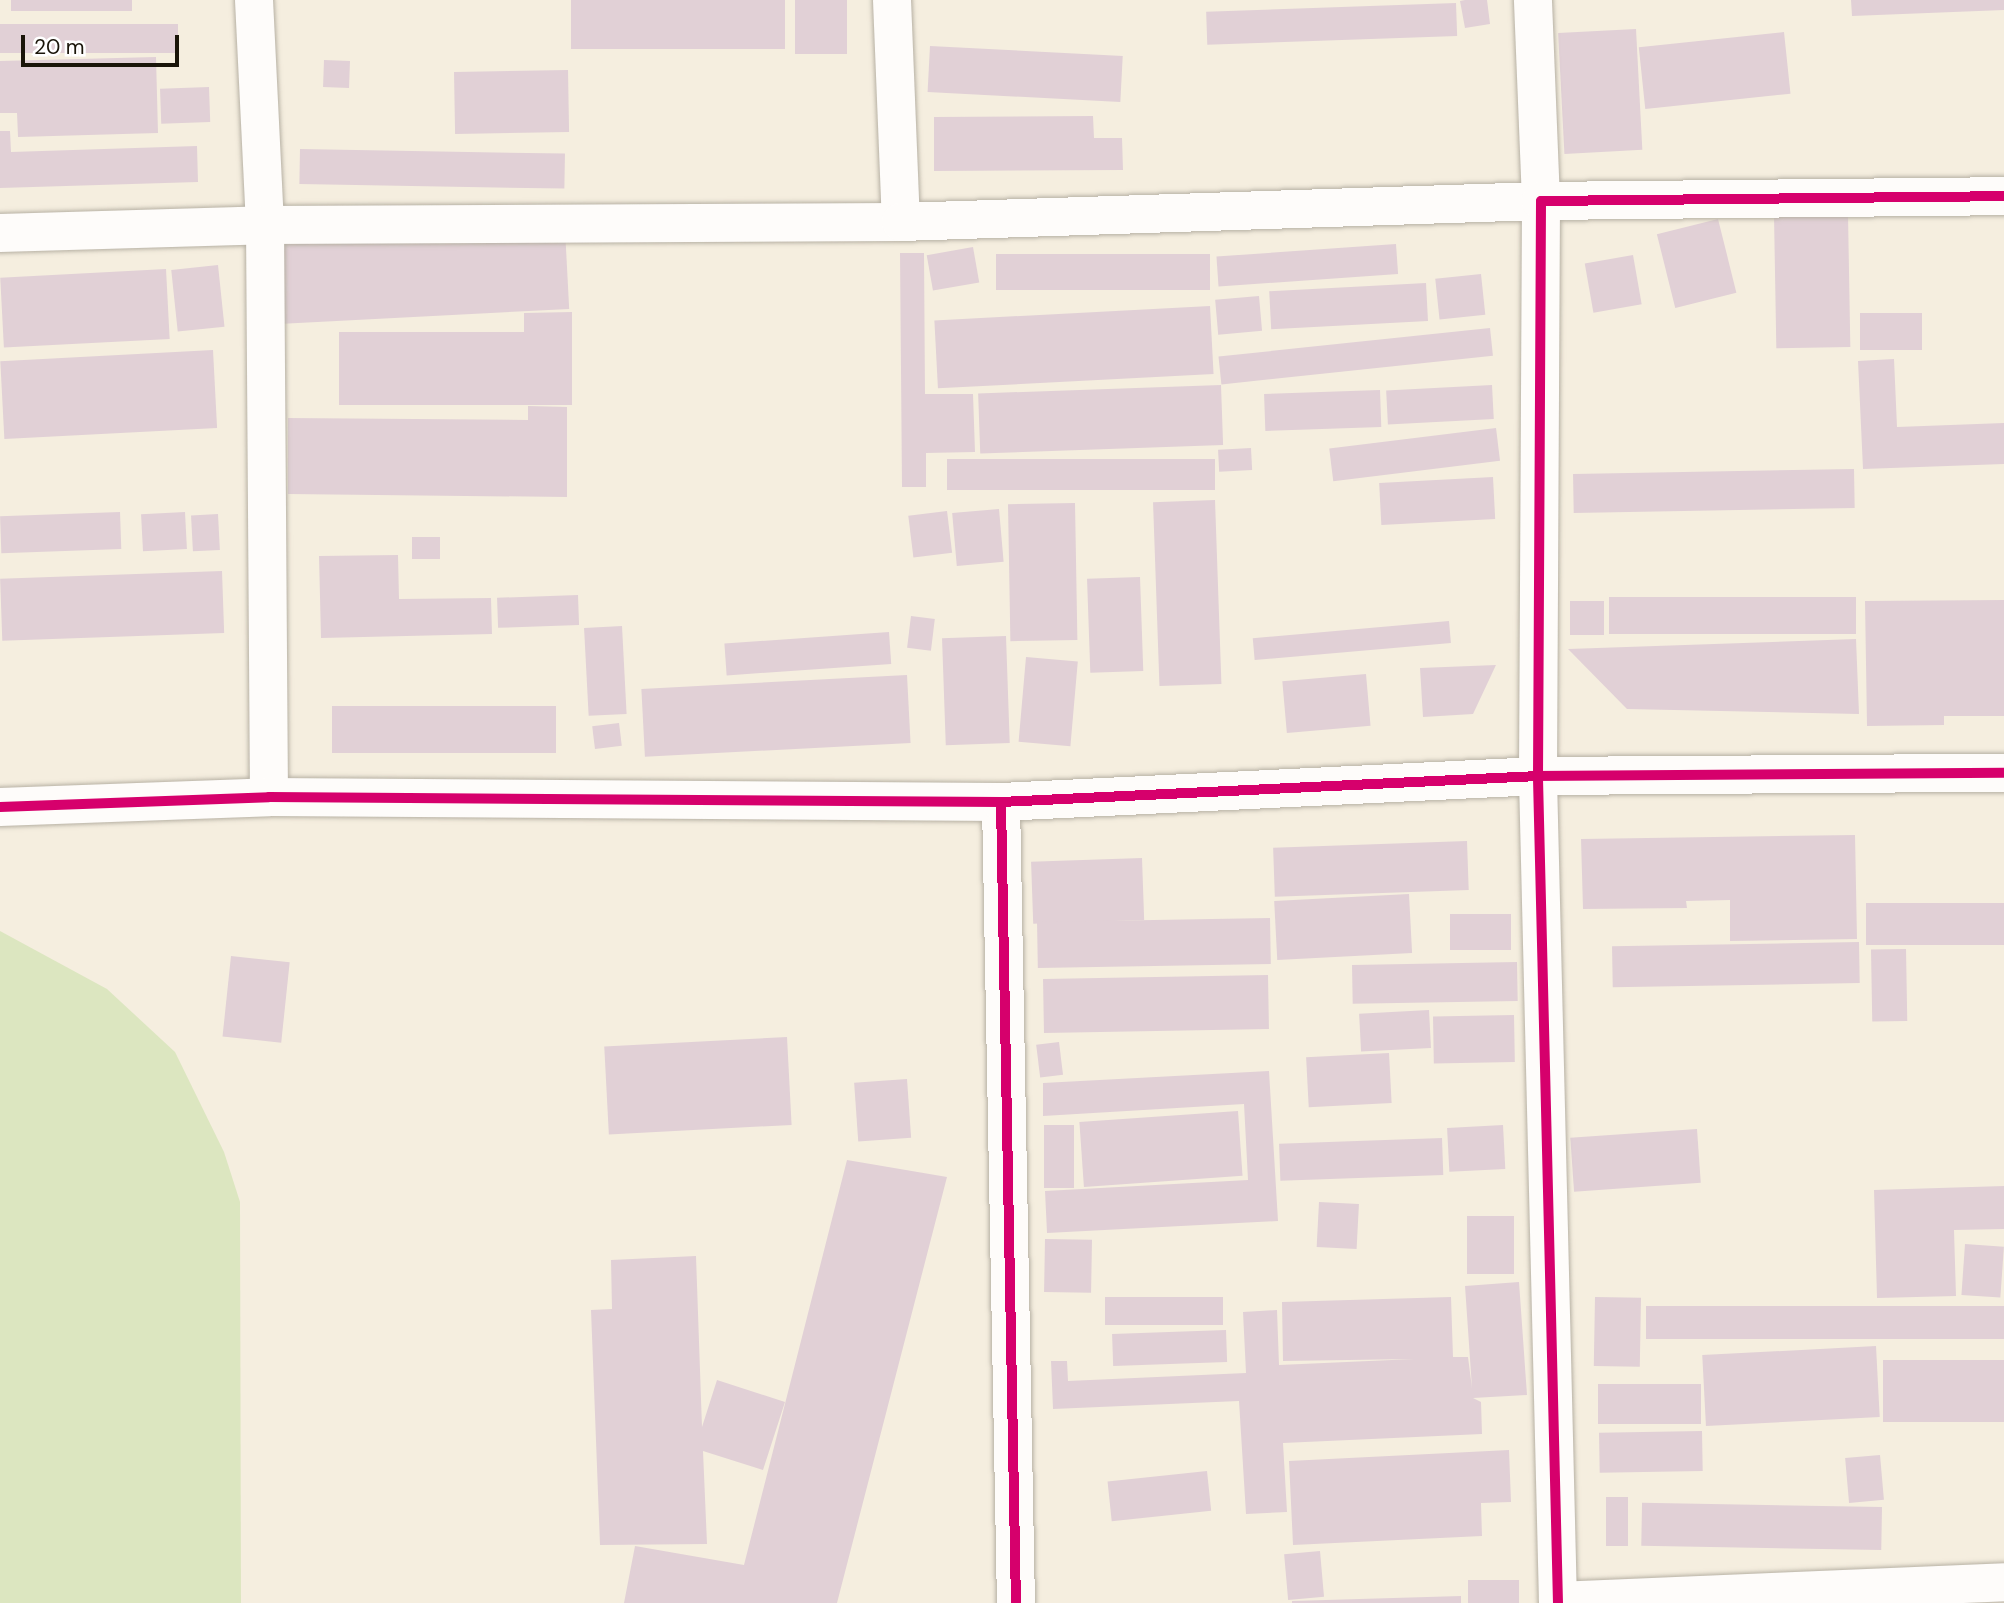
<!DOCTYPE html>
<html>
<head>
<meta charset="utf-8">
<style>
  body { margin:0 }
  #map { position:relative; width:2004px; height:1603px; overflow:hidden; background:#f5eedf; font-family:"DM Sans",sans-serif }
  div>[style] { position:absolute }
  .green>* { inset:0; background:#dce6c0 }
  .building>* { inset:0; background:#e1d0d6; transform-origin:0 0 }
  .roads { filter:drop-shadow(0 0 2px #b7b1a4) drop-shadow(0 0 2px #b7b1a4) }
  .street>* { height:38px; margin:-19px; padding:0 19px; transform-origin:19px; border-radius:19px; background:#fefcfa }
  .cycleway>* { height:10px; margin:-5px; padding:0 5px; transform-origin:5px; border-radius:5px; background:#d6006c }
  span { translate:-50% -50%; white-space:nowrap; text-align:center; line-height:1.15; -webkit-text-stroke:5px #fff; paint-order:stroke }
  .scale { position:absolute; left:21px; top:35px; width:158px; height:32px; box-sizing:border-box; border:4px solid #1a1509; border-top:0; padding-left:9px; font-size:21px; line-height:24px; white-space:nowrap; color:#1a1509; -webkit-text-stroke:5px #fff; paint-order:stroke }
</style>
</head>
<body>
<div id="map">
  <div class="green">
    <i style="clip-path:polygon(0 931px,107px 989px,175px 1052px,224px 1152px,240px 1202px,241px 1603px,0 1603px)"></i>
  </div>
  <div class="building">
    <i style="left:11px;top:0;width:121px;height:11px"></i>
    <i style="left:571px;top:0;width:214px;height:49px"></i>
    <i style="left:795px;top:0;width:52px;height:54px"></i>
    <i style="clip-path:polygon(1465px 0,1487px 0,1490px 24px,1465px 28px,1460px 1px)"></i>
    <i style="clip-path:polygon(1851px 0,2004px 0,2004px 10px,1852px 16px)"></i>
    <i style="left:1456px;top:3px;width:33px;height:250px;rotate:88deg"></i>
    <i style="left:178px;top:24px;width:29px;height:178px;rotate:90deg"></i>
    <i style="left:1636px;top:29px;width:121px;height:78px;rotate:87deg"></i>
    <i style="left:1784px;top:32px;width:62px;height:146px;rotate:84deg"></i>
    <i style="left:930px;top:46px;width:193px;height:46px;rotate:3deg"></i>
    <i style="clip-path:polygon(156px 57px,158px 133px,18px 137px,17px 113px,0 113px,0 61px)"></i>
    <i style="left:324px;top:60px;width:26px;height:27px;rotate:2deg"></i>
    <i style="left:568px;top:70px;width:62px;height:114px;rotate:89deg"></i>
    <i style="left:209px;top:87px;width:35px;height:49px;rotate:88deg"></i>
    <i style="clip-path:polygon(1093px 116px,1094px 138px,1122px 138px,1123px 170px,934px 171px,934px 117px)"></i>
    <i style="clip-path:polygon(0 131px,10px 131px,11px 152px,197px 146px,198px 182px,0 188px)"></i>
    <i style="left:300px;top:149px;width:265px;height:35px;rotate:1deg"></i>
    <i style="left:1848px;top:214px;width:133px;height:74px;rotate:89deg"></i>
    <i style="left:1718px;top:219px;width:76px;height:63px;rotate:76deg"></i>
    <i style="left:565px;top:229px;width:80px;height:286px;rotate:87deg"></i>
    <i style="left:1396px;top:244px;width:30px;height:180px;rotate:86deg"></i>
    <i style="left:973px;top:247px;width:36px;height:47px;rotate:80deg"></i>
    <i style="clip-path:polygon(900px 253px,924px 253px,925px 394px,973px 394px,975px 452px,926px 453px,926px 487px,902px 487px)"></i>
    <i style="left:1210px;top:254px;width:36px;height:214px;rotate:90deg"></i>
    <i style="left:1633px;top:255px;width:50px;height:49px;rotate:80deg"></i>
    <i style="left:218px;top:265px;width:62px;height:47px;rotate:84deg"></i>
    <i style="left:166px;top:269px;width:70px;height:166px;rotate:87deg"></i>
    <i style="left:1481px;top:274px;width:41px;height:46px;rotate:84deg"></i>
    <i style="left:1426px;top:283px;width:38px;height:157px;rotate:87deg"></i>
    <i style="left:1259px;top:296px;width:35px;height:44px;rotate:85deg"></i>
    <i style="left:1210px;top:306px;width:68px;height:276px;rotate:87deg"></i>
    <i style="clip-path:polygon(572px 312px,572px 405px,339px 405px,339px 332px,524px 332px,524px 313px)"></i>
    <i style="left:1922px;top:313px;width:37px;height:62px;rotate:90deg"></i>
    <i style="left:1490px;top:328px;width:28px;height:273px;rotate:84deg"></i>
    <i style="left:213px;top:350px;width:78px;height:213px;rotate:87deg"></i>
    <i style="clip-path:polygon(1894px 359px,1897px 427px,2004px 423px,2004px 464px,1863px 469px,1858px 361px)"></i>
    <i style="left:1221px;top:385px;width:60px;height:243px;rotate:88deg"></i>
    <i style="left:1492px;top:385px;width:34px;height:106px;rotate:87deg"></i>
    <i style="left:1380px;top:390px;width:37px;height:116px;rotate:88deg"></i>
    <i style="clip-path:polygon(528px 406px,567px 407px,567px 497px,288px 494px,288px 418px,528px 420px)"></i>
    <i style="left:1496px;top:428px;width:33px;height:168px;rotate:83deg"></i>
    <i style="left:1251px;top:448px;width:22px;height:33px;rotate:87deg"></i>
    <i style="left:1215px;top:459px;width:31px;height:268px;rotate:90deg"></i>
    <i style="left:1854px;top:469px;width:39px;height:281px;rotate:89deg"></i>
    <i style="left:1493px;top:477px;width:42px;height:114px;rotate:87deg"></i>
    <i style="left:1215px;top:500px;width:184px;height:62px;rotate:88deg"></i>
    <i style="left:1075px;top:503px;width:137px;height:67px;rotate:89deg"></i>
    <i style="left:999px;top:509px;width:53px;height:47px;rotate:85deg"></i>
    <i style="left:947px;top:511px;width:42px;height:39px;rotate:83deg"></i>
    <i style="left:120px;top:512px;width:37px;height:120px;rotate:88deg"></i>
    <i style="left:185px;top:512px;width:37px;height:44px;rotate:87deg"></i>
    <i style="left:218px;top:514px;width:36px;height:27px;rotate:87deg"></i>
    <i style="left:440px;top:537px;width:22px;height:28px;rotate:90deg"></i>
    <i style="clip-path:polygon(398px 555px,399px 599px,491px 598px,492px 634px,321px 638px,319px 556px)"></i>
    <i style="left:222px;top:571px;width:62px;height:222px;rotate:88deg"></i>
    <i style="left:1140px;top:577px;width:94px;height:53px;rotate:88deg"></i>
    <i style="left:578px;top:595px;width:30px;height:81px;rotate:88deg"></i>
    <i style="left:1609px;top:597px;width:247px;height:37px"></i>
    <i style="clip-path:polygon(2004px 600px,2004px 716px,1944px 716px,1944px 725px,1867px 726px,1865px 601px)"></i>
    <i style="left:1570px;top:601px;width:34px;height:34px"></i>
    <i style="left:911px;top:616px;width:24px;height:32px;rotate:7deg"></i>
    <i style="left:1449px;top:621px;width:22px;height:197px;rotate:85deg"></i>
    <i style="left:622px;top:626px;width:88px;height:38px;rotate:87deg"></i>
    <i style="left:889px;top:632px;width:32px;height:165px;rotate:86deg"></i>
    <i style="left:1006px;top:636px;width:107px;height:64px;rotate:88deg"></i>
    <i style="clip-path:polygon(1856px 639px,1859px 714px,1627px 709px,1568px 649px)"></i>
    <i style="left:1026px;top:657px;width:52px;height:85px;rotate:5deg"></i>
    <i style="clip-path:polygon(1496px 665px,1473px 714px,1423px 717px,1420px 668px)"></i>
    <i style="left:1366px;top:674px;width:52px;height:84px;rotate:85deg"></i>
    <i style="left:907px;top:675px;width:68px;height:266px;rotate:87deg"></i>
    <i style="left:556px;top:706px;width:47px;height:224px;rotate:90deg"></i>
    <i style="left:619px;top:723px;width:23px;height:27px;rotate:83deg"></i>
    <i style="clip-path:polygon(1855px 835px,1857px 939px,1730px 941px,1730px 900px,1686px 901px,1687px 908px,1583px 909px,1581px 839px)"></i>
    <i style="left:1467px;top:841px;width:49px;height:194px;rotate:88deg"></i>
    <i style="left:1142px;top:858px;width:62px;height:111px;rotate:88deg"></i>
    <i style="left:1409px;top:894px;width:59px;height:135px;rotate:87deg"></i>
    <i style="left:2004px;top:903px;width:42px;height:138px;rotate:90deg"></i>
    <i style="left:1450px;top:914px;width:61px;height:36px"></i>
    <i style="left:1270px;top:918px;width:46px;height:233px;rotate:89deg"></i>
    <i style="left:1859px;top:942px;width:41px;height:247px;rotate:89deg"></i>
    <i style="left:1906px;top:949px;width:72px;height:35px;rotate:89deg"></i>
    <i style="left:231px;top:956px;width:59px;height:81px;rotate:6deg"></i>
    <i style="left:1517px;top:962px;width:39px;height:165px;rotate:89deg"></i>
    <i style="left:1268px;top:975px;width:54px;height:225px;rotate:89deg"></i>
    <i style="left:1429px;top:1010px;width:38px;height:70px;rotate:87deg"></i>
    <i style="left:1514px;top:1015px;width:47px;height:81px;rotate:89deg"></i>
    <i style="left:787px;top:1037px;width:88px;height:183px;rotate:87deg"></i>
    <i style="left:1059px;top:1042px;width:33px;height:23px;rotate:83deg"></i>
    <i style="left:1389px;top:1053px;width:50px;height:83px;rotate:87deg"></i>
    <i style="clip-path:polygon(1269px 1071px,1278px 1221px,1047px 1233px,1045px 1191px,1248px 1180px,1244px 1104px,1043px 1116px,1043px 1083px)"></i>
    <i style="left:907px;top:1079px;width:59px;height:53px;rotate:86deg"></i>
    <i style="left:1238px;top:1111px;width:65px;height:159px;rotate:86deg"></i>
    <i style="left:1044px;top:1125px;width:30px;height:63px"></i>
    <i style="left:1503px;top:1125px;width:44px;height:56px;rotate:87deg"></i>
    <i style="left:1697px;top:1129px;width:54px;height:127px;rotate:86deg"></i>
    <i style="left:1442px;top:1138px;width:37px;height:163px;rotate:88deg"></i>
    <i style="clip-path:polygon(847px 1160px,947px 1177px,837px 1603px,624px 1603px,635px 1546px,744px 1565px)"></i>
    <i style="clip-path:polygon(2004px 1186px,2004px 1229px,1954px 1230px,1956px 1296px,1877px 1298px,1874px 1190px)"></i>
    <i style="left:1319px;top:1202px;width:40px;height:45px;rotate:3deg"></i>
    <i style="left:1514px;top:1216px;width:58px;height:47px;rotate:90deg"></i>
    <i style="left:1045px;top:1239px;width:47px;height:53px;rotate:1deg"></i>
    <i style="left:1965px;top:1244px;width:39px;height:51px;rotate:4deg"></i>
    <i style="clip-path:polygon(696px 1256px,702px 1427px,717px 1380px,785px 1402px,763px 1470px,703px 1451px,707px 1544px,600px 1545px,591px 1310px,612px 1309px,611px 1260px)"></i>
    <i style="clip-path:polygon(1519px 1282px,1527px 1395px,1473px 1398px,1481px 1402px,1482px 1434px,1283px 1443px,1287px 1512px,1246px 1514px,1239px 1401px,1053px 1409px,1051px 1361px,1067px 1361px,1068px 1381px,1246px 1373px,1243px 1312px,1277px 1310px,1279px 1365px,1414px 1359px,1283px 1361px,1282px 1302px,1451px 1297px,1453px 1357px,1468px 1357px,1472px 1388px,1465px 1286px)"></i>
    <i style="left:1223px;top:1297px;width:28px;height:118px;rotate:90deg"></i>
    <i style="left:1595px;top:1297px;width:46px;height:69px;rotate:1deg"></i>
    <i style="left:2004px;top:1306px;width:33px;height:358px;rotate:90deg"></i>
    <i style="left:1226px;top:1330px;width:32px;height:114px;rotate:88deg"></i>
    <i style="left:1876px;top:1346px;width:71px;height:174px;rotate:87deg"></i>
    <i style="left:2004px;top:1360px;width:62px;height:121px;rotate:90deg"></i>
    <i style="left:1701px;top:1384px;width:40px;height:103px;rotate:90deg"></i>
    <i style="left:1702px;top:1431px;width:40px;height:103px;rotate:89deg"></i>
    <i style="clip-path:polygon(1509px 1450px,1511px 1502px,1481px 1503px,1482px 1536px,1293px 1545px,1289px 1461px)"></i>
    <i style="left:1880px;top:1455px;width:45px;height:35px;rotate:85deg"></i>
    <i style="left:1207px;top:1471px;width:40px;height:100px;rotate:84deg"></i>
    <i style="left:1606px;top:1497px;width:22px;height:49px"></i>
    <i style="left:1882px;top:1507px;width:43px;height:240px;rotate:91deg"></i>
    <i style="left:1320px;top:1551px;width:46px;height:36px;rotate:85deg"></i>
    <i style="left:1519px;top:1580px;width:23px;height:51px;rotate:90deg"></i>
    <i style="clip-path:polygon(1461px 1596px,1461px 1603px,1292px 1603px,1292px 1601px)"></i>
  </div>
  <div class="roads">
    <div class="street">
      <i style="left:254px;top:0;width:225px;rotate:87.2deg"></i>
      <i style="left:265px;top:225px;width:572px;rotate:89.6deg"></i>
      <i style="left:892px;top:0;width:222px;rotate:87.7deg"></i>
      <i style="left:0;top:233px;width:265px;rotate:-1.7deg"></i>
      <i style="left:265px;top:225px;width:636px;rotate:-0.27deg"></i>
      <i style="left:901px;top:222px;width:640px;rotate:-1.88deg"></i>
      <i style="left:1541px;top:201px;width:201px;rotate:-92.3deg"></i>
      <i style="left:1001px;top:802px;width:801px;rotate:88.93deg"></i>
      <i style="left:0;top:807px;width:269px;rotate:-2.1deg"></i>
      <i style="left:269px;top:797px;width:732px;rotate:0.39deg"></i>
      <i style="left:1001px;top:802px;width:538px;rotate:-2.77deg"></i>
      <i style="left:1538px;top:776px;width:466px;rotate:-0.4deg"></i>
      <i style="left:1558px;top:1601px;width:446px;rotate:-2.4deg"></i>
      <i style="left:1558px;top:1603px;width:827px;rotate:-91.39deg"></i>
      <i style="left:1538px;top:776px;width:575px;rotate:-89.7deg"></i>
      <i style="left:1541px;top:201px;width:463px;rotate:-0.6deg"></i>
    </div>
  </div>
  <div class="cycleway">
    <i style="left:1001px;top:802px;width:801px;rotate:88.93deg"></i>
    <i style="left:0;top:807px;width:269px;rotate:-2.1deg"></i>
    <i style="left:269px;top:797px;width:732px;rotate:0.39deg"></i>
    <i style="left:1001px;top:802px;width:538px;rotate:-2.77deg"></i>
    <i style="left:1538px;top:776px;width:466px;rotate:-0.4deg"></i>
    <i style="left:1558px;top:1603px;width:827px;rotate:-91.39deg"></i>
    <i style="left:1538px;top:776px;width:575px;rotate:-89.7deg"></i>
    <i style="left:1541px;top:201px;width:463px;rotate:-0.6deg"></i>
  </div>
  <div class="scale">20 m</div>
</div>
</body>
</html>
